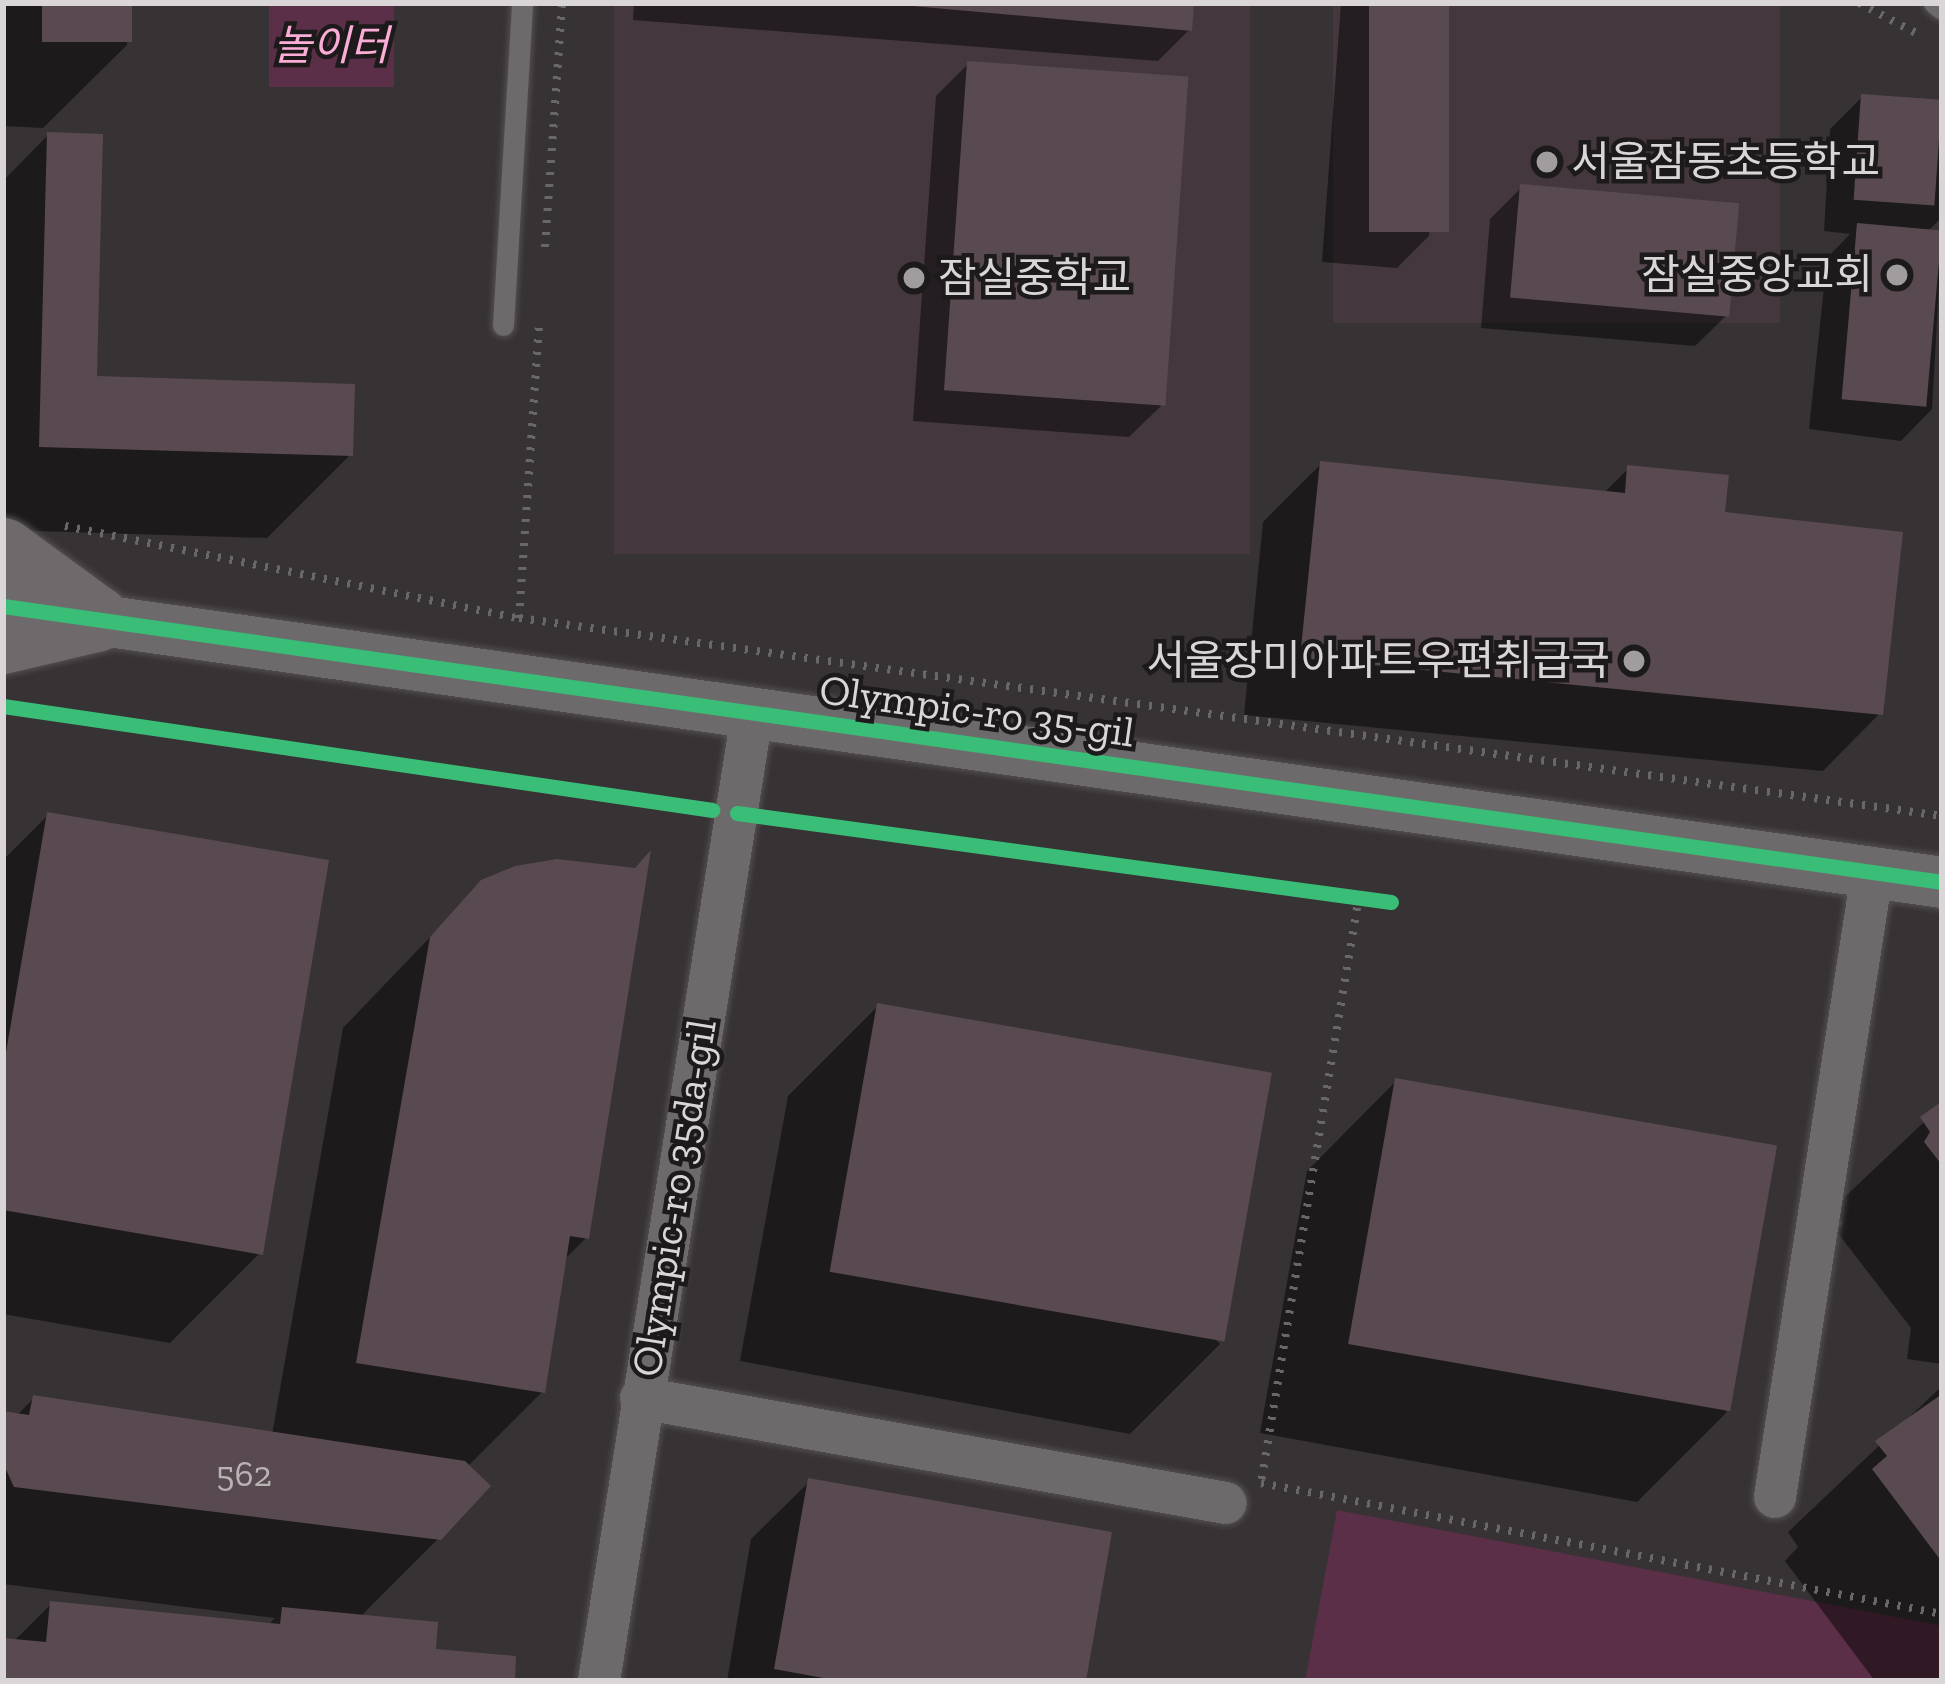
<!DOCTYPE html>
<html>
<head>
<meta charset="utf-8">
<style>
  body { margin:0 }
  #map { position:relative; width:1945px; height:1684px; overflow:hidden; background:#373234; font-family:"Zilla Slab","Noto Sans KR",serif }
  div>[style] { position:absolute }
  .built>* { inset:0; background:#44383e; transform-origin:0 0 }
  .green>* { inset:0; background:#5a2f47; transform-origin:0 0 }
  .shadow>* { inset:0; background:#0007 }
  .building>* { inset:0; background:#594a51; transform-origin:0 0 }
  .path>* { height:8px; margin-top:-4px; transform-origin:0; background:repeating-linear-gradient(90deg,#696869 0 3px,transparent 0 12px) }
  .roads { filter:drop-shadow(0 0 3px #545052) drop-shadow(0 0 3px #545052) }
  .service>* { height:21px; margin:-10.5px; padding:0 10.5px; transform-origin:10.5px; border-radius:10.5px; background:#6d6a6b }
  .minor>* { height:42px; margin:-21px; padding:0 21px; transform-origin:21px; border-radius:21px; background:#6d6a6b }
  .tertiary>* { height:51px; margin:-25.5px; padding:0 25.5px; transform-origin:25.5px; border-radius:25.5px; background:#6d6a6b }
  .primary>* { height:66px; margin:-33px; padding:0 33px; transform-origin:33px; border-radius:33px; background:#6e6a6b }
  .cycleway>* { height:15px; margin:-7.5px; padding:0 7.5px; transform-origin:7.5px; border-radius:7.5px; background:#3abd76 }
  .dots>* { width:33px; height:33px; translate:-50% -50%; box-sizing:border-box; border:6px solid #1d1a1b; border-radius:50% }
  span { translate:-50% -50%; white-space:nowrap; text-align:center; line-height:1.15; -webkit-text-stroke:9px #1d1a1b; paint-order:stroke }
  .number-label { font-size:36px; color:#bab3b6 }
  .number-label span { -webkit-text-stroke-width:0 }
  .park-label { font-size:42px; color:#fcadd5; font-style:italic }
  .poi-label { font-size:42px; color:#dad6d8 }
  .left { translate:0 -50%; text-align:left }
  .right { translate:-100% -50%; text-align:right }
  .street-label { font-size:42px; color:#dad6d8 }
  .frame { position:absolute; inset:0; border:6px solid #dad6d8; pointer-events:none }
</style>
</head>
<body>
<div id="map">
  <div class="built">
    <i style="left:614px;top:3px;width:636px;height:551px"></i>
    <i style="left:1333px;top:3px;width:447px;height:320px"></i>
  </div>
  <div class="green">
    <i style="left:269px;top:3px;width:125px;height:84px"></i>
    <i style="clip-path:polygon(1337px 1510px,1942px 1626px,1942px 1681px,1305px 1681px)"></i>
  </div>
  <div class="shadow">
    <i style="clip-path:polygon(3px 3px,129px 3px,127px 45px,43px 128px,3px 126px)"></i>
    <i style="clip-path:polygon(634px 3px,1191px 3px,1189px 30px,1158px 61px,633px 20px)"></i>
    <i style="clip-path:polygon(1341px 3px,1446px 3px,1429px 236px,1397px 268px,1322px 262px)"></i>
    <i style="clip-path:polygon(968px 64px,1161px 406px,1129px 437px,913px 421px,936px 96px)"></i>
    <i style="clip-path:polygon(1862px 97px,1942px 102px,1942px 217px,1927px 232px,1942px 233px,1932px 409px,1901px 441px,1809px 429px,1827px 258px,1850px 234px,1824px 231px,1830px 129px)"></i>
    <i style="clip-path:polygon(48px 135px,94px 378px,350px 455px,267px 538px,3px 530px,3px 181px)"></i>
    <i style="clip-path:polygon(1522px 187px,1727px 315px,1695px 346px,1481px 328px,1490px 219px)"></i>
    <i style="clip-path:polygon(1321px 464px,1603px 494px,1629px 468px,1722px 515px,1880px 713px,1823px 771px,1244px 715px,1263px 522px)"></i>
    <i style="clip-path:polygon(48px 815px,260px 1253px,170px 1343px,3px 1314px,3px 860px)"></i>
    <i style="clip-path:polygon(483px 882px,586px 1238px,563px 1261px,542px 1392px,467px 1467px,439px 1538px,359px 1618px,512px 1681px,3px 1681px,3px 1641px,13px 1642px,51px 1604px,267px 1626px,275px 1618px,3px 1584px,3px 1414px,16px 1416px,34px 1398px,272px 1435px,343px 1028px)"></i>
    <i style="clip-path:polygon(878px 1006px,1220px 1344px,1130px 1434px,740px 1361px,788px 1096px)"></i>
    <i style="clip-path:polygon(1396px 1081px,1727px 1412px,1637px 1502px,1260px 1433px,1307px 1171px)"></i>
    <i style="clip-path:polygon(1942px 1105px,1942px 1364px,1907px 1359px,1911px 1328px,1837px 1232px,1843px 1223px,1833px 1208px)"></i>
    <i style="clip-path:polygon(1942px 1386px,1942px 1681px,1875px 1681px,1785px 1561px,1798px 1547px,1788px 1532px)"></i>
    <i style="clip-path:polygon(809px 1482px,1083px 1681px,727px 1681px,751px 1539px)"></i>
  </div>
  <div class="building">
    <i style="left:42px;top:3px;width:90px;height:39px"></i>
    <i style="clip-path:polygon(879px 3px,1194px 3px,1192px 31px)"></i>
    <i style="left:1369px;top:3px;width:80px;height:229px"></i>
    <i style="left:967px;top:61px;width:222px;height:330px;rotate:4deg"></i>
    <i style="left:1861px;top:94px;width:81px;height:106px;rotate:4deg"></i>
    <i style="clip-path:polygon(47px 132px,103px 134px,97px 376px,355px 384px,353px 456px,39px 447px)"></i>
    <i style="left:1520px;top:184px;width:220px;height:114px;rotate:5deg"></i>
    <i style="left:1857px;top:223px;width:85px;height:177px;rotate:5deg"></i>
    <i style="clip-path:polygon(1320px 461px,1625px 493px,1627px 465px,1729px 475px,1725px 512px,1903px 532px,1883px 715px,1300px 658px)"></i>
    <i style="clip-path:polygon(47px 812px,329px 860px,263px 1255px,3px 1210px,3px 1070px)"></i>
    <i style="clip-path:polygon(651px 850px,589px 1239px,570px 1236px,545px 1393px,356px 1363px,430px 937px,481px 880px,515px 866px,557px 859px,635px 868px)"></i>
    <i style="left:877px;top:1003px;width:401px;height:273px;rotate:10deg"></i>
    <i style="left:1395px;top:1078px;width:388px;height:270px;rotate:10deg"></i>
    <i style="clip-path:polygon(1942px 1101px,1942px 1165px,1924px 1142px,1930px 1132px,1920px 1117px)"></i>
    <i style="clip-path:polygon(1942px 1394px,1942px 1562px,1872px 1469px,1887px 1456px,1875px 1441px)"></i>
    <i style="clip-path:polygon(33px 1395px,465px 1461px,491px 1486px,441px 1540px,14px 1487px,3px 1463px,3px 1411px,29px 1415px)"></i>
    <i style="clip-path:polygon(808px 1478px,1112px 1532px,1086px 1681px,840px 1681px,774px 1669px)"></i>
    <i style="clip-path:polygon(50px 1601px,280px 1624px,282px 1607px,438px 1622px,436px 1649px,516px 1656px,515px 1681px,3px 1681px,3px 1638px,46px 1642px)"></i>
  </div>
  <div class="path">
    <i style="left:1859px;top:3px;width:64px;rotate:27.8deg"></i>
    <i style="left:545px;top:247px;width:245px;rotate:-86deg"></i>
    <i style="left:65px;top:526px;width:463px;rotate:11.5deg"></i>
    <i style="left:519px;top:618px;width:1437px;rotate:7.92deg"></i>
    <i style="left:519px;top:618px;width:291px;rotate:-86.1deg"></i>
    <i style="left:1359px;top:896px;width:595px;rotate:99.48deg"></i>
    <i style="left:1261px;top:1483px;width:693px;rotate:10.89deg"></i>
  </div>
  <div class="roads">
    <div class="service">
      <i style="left:1934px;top:3px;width:10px;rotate:37deg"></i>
      <i style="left:503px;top:325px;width:323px;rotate:-86.6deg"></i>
    </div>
    <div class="minor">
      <i style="left:641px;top:1398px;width:594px;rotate:10.18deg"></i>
      <i style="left:1775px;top:1497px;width:631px;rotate:-81.15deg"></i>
      <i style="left:599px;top:1681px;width:978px;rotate:-81deg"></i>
    </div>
    <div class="tertiary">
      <i style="left:3px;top:606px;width:1959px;rotate:8.1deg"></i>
    </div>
    <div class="primary">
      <i style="left:3px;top:551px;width:115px;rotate:36.2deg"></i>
      <i style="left:3px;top:641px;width:96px;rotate:-13.3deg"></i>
    </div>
  </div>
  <div class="cycleway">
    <i style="left:3px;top:606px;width:1959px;rotate:8.1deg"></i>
    <i style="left:3px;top:706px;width:717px;rotate:8.34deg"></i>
    <i style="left:737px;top:813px;width:660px;rotate:7.75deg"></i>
  </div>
  <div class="dots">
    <i style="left:1547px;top:162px;background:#a19d9f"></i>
    <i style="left:1897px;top:275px;background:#a19d9f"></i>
    <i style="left:914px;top:278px;background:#a19d9f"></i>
    <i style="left:1634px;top:661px;background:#a19d9f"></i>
  </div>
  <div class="number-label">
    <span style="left:244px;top:1474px">562</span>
  </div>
  <div class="park-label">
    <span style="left:331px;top:46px">놀이터</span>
  </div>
  <div class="poi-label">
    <span class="left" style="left:1571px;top:162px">서울잠동초등학교</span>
    <span class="right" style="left:1873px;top:275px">잠실중앙교회</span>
    <span class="left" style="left:938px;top:278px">잠실중학교</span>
    <span class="right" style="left:1610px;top:661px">서울장미아파트우편취급국</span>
  </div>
  <div class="street-label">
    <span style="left:977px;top:711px;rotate:8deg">Olympic-ro 35-gil</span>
    <span style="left:674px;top:1198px;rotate:-81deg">Olympic-ro 35da-gil</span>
  </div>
  <div class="frame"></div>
</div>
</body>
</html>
